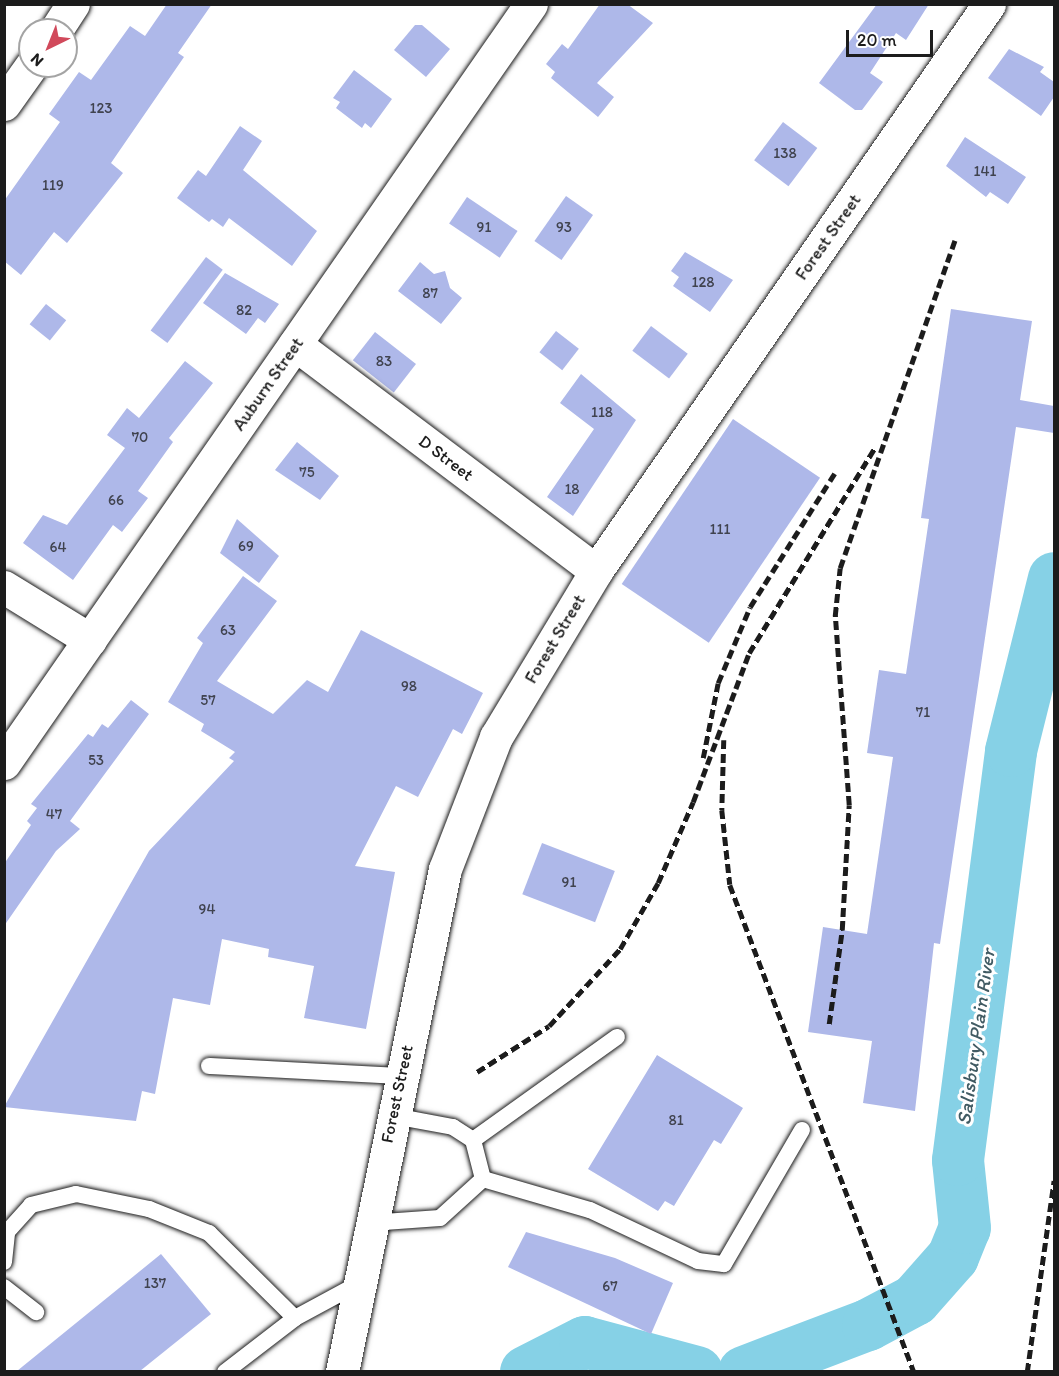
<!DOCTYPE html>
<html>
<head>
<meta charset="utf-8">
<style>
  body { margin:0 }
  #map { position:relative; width:1059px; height:1376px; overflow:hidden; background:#fff; font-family:Itim,sans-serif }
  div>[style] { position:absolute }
  .river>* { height:52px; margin:-26px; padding:0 26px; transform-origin:26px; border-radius:26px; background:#86d1e6 }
  .building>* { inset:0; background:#aeb8e9; transform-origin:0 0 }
  .roads { filter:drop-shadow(0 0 2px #1c1c1c) drop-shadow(0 0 2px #1c1c1c) }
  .service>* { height:16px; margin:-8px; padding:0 8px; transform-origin:8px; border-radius:8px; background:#fff }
  .minor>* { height:33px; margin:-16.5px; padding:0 16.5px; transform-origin:16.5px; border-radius:16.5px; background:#fff }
  .rail>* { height:4.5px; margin-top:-2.25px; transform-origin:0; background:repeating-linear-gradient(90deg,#1c1c1c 0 9px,transparent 0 13.5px) }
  span { translate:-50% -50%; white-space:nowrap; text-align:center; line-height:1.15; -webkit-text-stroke:6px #fff; paint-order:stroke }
  .number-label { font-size:15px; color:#40434f }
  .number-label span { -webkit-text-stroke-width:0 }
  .street-label { font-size:18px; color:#1c1c1c }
  .water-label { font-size:20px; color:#415b63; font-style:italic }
  .frame { position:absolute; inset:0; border:6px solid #1c1c1c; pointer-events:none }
  .north { position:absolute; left:18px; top:18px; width:60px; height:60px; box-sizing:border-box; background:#fff; border:2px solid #a4a4a4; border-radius:50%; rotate:223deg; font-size:16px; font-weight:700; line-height:24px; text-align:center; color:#1c1c1c }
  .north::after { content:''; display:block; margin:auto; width:21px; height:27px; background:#d1495b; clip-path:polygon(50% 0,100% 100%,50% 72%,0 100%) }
  .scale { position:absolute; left:846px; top:30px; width:87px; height:27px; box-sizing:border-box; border:3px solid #1c1c1c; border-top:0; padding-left:8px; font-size:18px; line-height:21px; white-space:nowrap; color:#1c1c1c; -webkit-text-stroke:4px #fff; paint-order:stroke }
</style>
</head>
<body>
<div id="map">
  <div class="river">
    <i style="left:526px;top:1372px;width:66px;rotate:-27deg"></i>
    <i style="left:585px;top:1342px;width:116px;rotate:15deg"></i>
    <i style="left:744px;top:1372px;width:133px;rotate:-20.8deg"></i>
    <i style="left:868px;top:1325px;width:53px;rotate:-28deg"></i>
    <i style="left:915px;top:1300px;width:57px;rotate:-48.5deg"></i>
    <i style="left:953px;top:1257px;width:31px;rotate:-68deg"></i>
    <i style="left:965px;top:1228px;width:68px;rotate:-95.9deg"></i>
    <i style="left:958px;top:1160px;width:412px;rotate:-82.6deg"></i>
    <i style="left:1011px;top:751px;width:178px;rotate:-76deg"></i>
  </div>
  <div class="building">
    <i style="clip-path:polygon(167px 4px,212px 4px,178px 53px,184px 57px,111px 163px,123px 173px,67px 243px,54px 232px,21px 275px,4px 261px,4px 201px,60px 122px,49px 114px,79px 72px,91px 80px,130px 26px,145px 36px)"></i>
    <i style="clip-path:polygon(600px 4px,627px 4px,653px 23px,597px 83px,614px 97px,598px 117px,551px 78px,555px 72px,546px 64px,562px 44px,568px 49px)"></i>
    <i style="clip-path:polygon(877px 4px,929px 4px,906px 40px,896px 33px,870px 73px,883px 82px,862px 110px,855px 110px,819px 83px)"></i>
    <i style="clip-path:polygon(415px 25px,422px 25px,450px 49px,426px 77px,394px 50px)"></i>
    <i style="clip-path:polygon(1009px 49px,1044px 67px,1040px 72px,1054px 82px,1054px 97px,1041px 116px,988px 78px)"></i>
    <i style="clip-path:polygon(354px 70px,392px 99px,371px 128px,365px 123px,362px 128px,336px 108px,340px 102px,333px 98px)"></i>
    <i style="left:783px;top:122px;width:43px;height:48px;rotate:37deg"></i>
    <i style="clip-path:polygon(240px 126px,262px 141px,243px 170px,317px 231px,292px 266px,229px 218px,223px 227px,212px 219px,209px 222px,177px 198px,198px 170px,206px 176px)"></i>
    <i style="clip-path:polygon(965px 137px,1026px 177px,1008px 204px,990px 192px,986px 197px,946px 166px)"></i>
    <i style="left:566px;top:196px;width:33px;height:55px;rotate:35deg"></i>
    <i style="left:467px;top:197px;width:61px;height:32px;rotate:34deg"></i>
    <i style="clip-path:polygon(685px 252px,733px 280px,710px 312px,673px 286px,679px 277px,671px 271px)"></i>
    <i style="left:206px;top:257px;width:21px;height:92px;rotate:37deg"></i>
    <i style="clip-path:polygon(420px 262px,434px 274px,445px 271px,450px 288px,462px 298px,441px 324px,398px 291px)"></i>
    <i style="clip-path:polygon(225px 273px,279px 304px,265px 323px,258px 318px,246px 334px,203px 303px)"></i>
    <i style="left:46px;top:304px;width:26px;height:26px;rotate:39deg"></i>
    <i style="clip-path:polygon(951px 309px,1032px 321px,1020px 400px,1054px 406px,1054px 433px,1016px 427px,940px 944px,934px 943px,915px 1111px,863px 1103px,872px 1041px,808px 1032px,823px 927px,867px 934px,893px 757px,867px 753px,879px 670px,906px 674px,929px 519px,921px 518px)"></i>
    <i style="left:651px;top:326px;width:46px;height:31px;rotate:37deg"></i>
    <i style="left:556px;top:331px;width:29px;height:27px;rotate:38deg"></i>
    <i style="left:375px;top:332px;width:52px;height:36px;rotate:38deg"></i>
    <i style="clip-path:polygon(185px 361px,213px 383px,169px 438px,173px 442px,138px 491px,148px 498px,122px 532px,113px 525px,73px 580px,23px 543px,43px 515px,67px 525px,125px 448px,107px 435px,127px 408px,139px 418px)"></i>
    <i style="clip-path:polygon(581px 374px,636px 420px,573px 516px,547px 497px,594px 429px,560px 403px)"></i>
    <i style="left:733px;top:419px;width:105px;height:199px;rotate:34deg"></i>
    <i style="clip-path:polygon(297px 442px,339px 476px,320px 500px,275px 470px)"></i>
    <i style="clip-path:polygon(237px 519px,279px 556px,259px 583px,220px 553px)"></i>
    <i style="clip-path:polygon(243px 576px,277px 601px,217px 681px,273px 714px,307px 680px,328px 692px,361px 630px,483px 693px,462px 734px,453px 729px,418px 797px,396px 786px,355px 866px,395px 872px,366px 1029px,304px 1018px,314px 966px,268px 957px,269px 949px,222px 939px,210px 1005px,173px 998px,155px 1094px,142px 1091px,136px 1121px,4px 1107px,149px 851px,234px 761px,229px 758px,235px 752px,201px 731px,204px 724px,168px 702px,203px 643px,197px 638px)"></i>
    <i style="clip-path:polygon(131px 700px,149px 714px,70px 821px,80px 829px,56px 851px,4px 926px,4px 864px,31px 825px,27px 821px,37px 808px,31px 804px,88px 734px,93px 737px,102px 724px,108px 728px)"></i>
    <i style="left:542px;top:843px;width:78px;height:55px;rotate:21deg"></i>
    <i style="clip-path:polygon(657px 1055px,743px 1108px,721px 1144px,714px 1140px,674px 1206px,665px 1201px,658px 1211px,588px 1169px)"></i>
    <i style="clip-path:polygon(526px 1232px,615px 1258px,673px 1283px,651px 1334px,508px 1267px)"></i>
    <i style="clip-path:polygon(161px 1254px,211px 1314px,140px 1371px,17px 1371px)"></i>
  </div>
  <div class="roads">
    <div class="service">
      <i style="left:209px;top:1066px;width:192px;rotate:3deg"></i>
      <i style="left:473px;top:1140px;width:177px;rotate:-35.6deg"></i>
      <i style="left:483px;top:1179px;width:111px;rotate:16.2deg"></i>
      <i style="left:590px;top:1210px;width:119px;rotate:25.3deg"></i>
      <i style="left:698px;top:1261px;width:26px;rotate:7deg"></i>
      <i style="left:724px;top:1264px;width:155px;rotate:-59.8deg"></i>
      <i style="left:370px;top:1223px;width:70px;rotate:-4.1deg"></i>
      <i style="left:440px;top:1218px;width:58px;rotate:-42.2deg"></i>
      <i style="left:483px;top:1179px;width:40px;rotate:-104.4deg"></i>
      <i style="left:473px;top:1140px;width:24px;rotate:-147deg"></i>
      <i style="left:453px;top:1127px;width:61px;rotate:-169.6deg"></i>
      <i style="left:4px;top:1262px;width:30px;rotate:-84deg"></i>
      <i style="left:7px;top:1232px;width:36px;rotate:-48deg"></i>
      <i style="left:31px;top:1205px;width:46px;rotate:-13.7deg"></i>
      <i style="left:76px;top:1194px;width:75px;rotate:11.6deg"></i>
      <i style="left:149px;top:1209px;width:65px;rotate:21.8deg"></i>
      <i style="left:209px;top:1233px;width:121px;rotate:44.7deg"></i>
      <i style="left:4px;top:1287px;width:41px;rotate:38deg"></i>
      <i style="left:225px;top:1372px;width:88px;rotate:-37.6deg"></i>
      <i style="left:295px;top:1318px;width:72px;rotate:-28.4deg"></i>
    </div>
    <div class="minor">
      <i style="left:56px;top:30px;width:31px;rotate:-57deg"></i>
      <i style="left:4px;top:104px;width:47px;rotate:-54.6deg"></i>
      <i style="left:295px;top:344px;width:377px;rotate:37deg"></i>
      <i style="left:4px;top:587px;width:101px;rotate:31.6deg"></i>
      <i style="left:4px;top:763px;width:924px;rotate:-55.23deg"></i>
      <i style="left:342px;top:1372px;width:513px;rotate:-78.43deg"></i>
      <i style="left:445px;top:869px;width:142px;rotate:-68.9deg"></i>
      <i style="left:496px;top:737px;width:194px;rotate:-58.9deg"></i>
      <i style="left:596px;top:571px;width:690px;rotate:-55.27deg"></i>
    </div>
  </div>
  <div class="rail">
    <i style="left:724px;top:740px;width:70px;rotate:91.6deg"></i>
    <i style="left:722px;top:810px;width:75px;rotate:83.9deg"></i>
    <i style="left:730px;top:885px;width:521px;rotate:69.3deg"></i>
    <i style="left:703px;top:758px;width:76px;rotate:-78.7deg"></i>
    <i style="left:718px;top:683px;width:82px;rotate:-67.2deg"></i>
    <i style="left:750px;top:607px;width:161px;rotate:-57.7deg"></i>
    <i style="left:829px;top:1024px;width:95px;rotate:-82.1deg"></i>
    <i style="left:842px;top:930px;width:125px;rotate:-86.8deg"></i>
    <i style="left:849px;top:805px;width:190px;rotate:-94.2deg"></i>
    <i style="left:835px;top:616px;width:48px;rotate:-84.1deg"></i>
    <i style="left:840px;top:568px;width:351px;rotate:-70.7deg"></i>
    <i style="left:477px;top:1072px;width:85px;rotate:-32.6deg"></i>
    <i style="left:549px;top:1026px;width:105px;rotate:-47.3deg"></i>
    <i style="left:620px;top:949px;width:76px;rotate:-60.1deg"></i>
    <i style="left:658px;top:883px;width:88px;rotate:-66.6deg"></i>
    <i style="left:693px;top:802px;width:159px;rotate:-69.4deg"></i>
    <i style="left:749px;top:653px;width:239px;rotate:-58.5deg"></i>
    <i style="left:1027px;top:1372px;width:193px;rotate:-82deg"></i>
  </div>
  <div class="number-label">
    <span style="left:101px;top:109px">123</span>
    <span style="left:785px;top:154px">138</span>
    <span style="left:985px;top:172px">141</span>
    <span style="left:53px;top:186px">119</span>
    <span style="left:484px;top:228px">91</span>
    <span style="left:564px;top:228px">93</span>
    <span style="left:703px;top:283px">128</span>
    <span style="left:430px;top:294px">87</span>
    <span style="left:244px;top:311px">82</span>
    <span style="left:384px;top:362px">83</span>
    <span style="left:602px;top:413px">118</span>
    <span style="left:140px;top:438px">70</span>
    <span style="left:307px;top:473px">75</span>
    <span style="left:572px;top:490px">18</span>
    <span style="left:116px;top:501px">66</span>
    <span style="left:720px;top:530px">111</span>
    <span style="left:246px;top:547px">69</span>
    <span style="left:58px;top:548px">64</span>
    <span style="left:228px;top:631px">63</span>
    <span style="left:409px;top:687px">98</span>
    <span style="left:208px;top:701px">57</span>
    <span style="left:923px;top:713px">71</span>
    <span style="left:96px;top:761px">53</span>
    <span style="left:54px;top:815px">47</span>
    <span style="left:569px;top:883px">91</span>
    <span style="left:207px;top:910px">94</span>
    <span style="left:676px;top:1121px">81</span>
    <span style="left:155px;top:1284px">137</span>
    <span style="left:610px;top:1287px">67</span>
  </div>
  <div class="street-label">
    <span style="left:828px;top:237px;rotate:-55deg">Forest Street</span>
    <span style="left:268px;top:384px;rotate:-55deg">Auburn Street</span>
    <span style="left:446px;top:458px;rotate:37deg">D Street</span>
    <span style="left:555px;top:639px;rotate:-59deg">Forest Street</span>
    <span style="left:397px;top:1094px;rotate:-78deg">Forest Street</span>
  </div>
  <div class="water-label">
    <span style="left:976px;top:1037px;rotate:-82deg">Salisbury Plain River</span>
  </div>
  <div class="frame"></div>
  <div class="north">N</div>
  <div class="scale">20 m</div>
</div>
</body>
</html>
